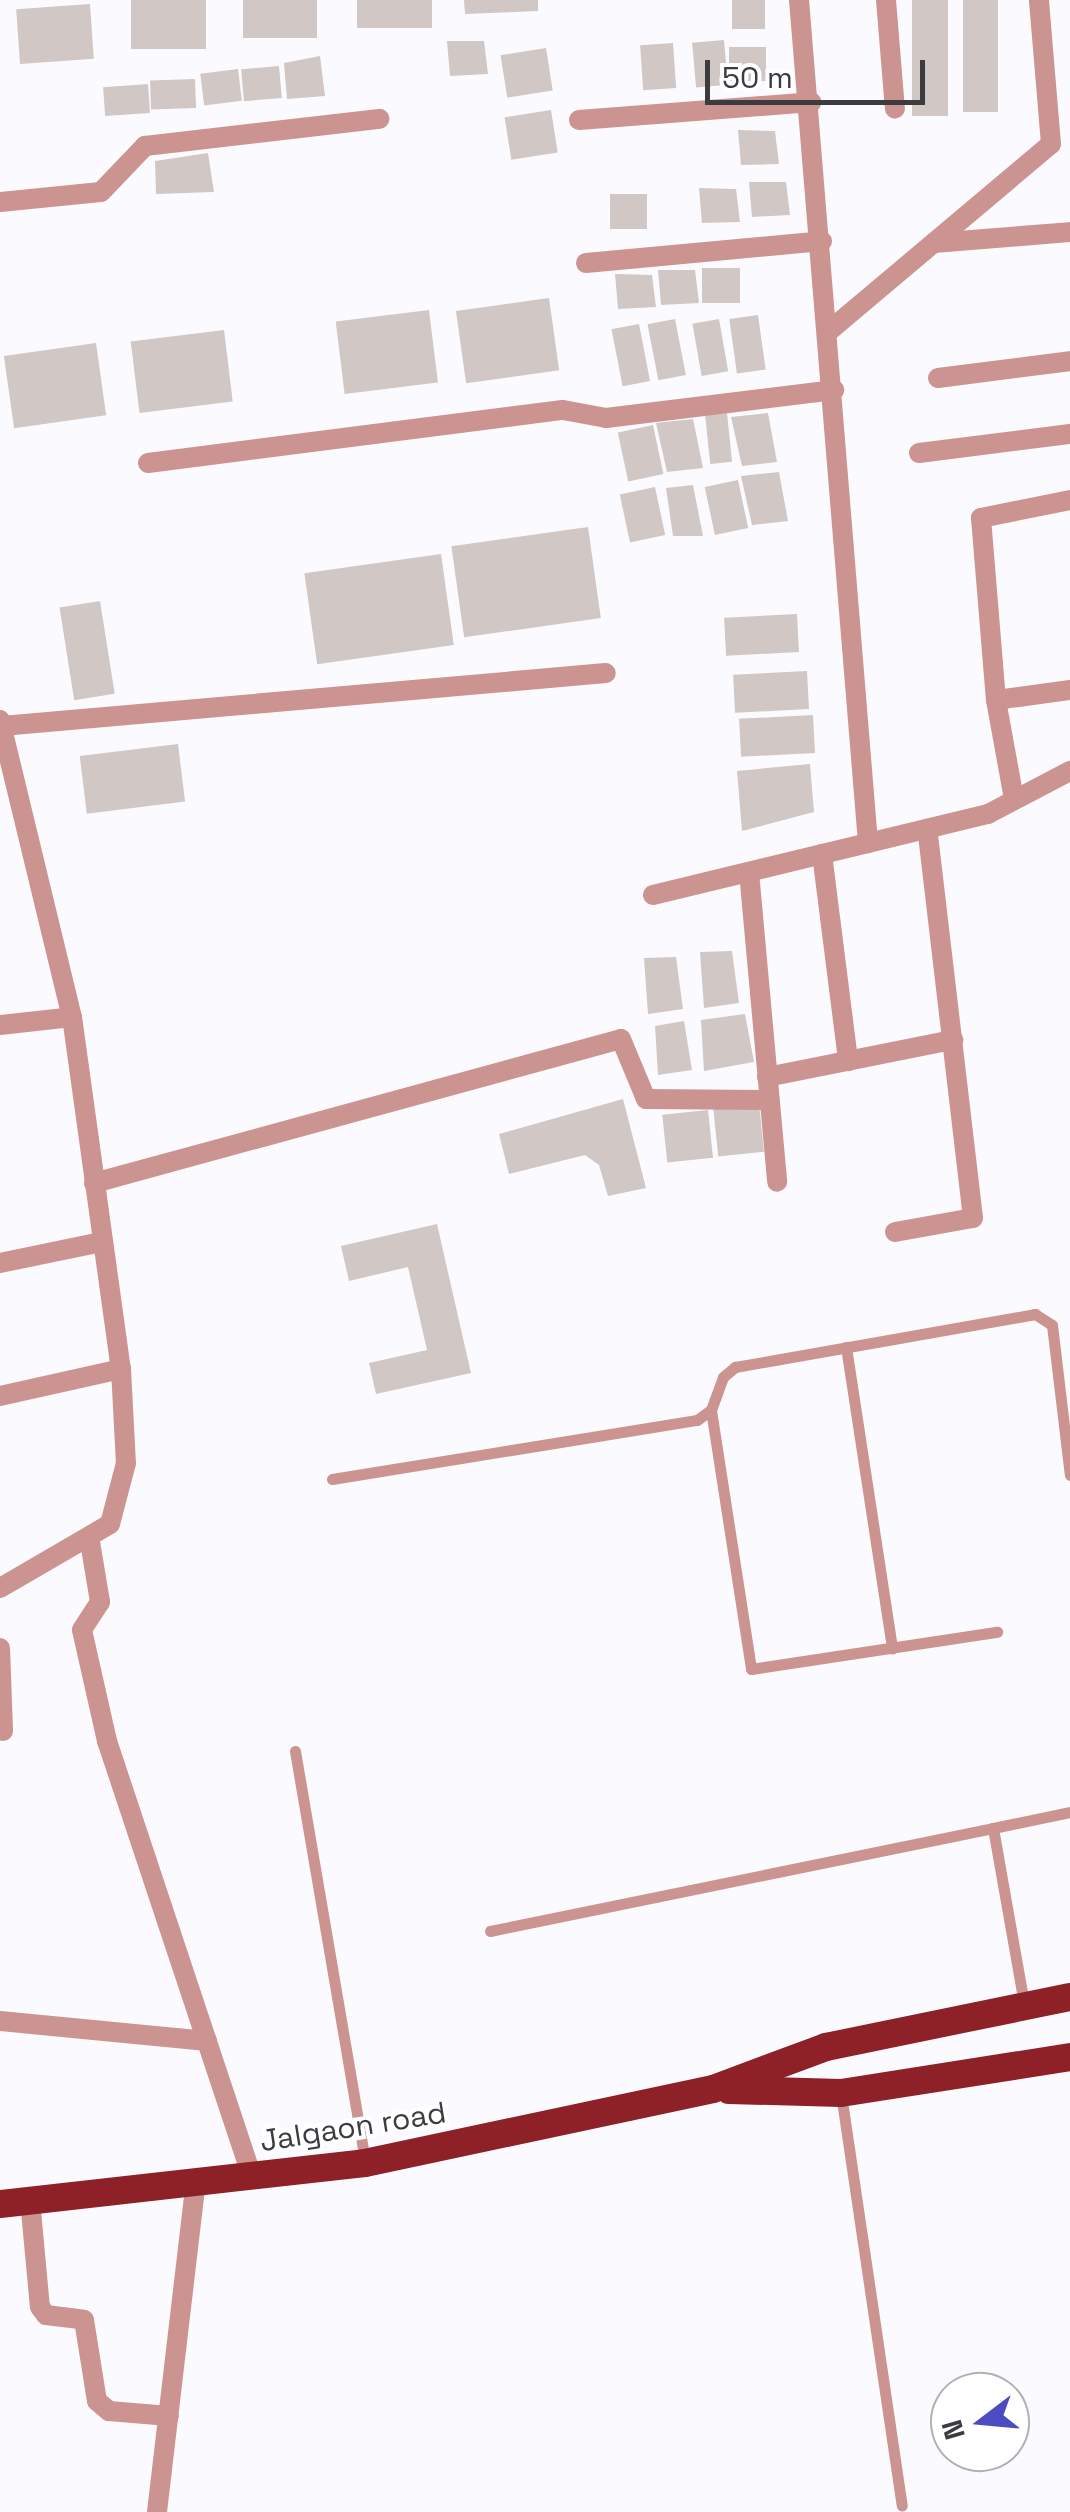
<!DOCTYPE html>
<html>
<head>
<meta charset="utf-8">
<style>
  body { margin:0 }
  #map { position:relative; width:1070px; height:2512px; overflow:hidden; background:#fbfbff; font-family:"Space Grotesk",sans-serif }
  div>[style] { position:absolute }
  .building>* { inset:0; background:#d1c7c4; transform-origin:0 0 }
  .service>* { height:11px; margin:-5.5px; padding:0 5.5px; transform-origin:5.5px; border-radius:5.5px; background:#cc9490 }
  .minor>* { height:20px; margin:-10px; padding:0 10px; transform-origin:10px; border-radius:10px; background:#cc9490 }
  .trunk>* { height:28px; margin:-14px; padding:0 14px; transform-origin:14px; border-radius:14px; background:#8e2028 }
  span { translate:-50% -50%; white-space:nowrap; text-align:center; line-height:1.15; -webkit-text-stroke:8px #fff; paint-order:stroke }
  .street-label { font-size:30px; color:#3c3c40 }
  .north { position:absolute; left:930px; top:2372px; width:100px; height:100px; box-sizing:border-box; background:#fff; border:2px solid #b1b1b3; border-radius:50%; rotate:254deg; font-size:28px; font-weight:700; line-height:40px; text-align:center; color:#3c3c40 }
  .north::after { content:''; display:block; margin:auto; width:35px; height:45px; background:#4c4bc1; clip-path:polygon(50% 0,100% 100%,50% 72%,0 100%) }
  .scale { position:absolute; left:705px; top:60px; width:220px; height:45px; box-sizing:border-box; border:5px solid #3c3c40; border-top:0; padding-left:12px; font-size:30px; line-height:35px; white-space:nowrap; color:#3c3c40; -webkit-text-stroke:8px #fff; paint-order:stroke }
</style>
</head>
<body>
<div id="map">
  <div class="building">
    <i style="left:131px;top:0;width:75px;height:49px"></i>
    <i style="left:243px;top:0;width:74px;height:38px"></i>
    <i style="left:357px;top:0;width:75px;height:28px"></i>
    <i style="clip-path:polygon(464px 0,538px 0,538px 11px,465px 14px)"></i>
    <i style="left:732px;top:0;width:33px;height:29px"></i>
    <i style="left:912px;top:0;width:36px;height:116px"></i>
    <i style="left:963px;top:0;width:35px;height:112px"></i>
    <i style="left:90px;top:4px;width:55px;height:74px;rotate:86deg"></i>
    <i style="left:724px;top:40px;width:45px;height:32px;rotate:85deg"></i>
    <i style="clip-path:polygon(447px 41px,484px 41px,488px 74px,450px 76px)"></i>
    <i style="left:673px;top:43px;width:45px;height:33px;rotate:86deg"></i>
    <i style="left:729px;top:47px;width:37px;height:34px"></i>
    <i style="left:546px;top:48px;width:43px;height:46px;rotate:81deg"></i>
    <i style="clip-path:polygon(320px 56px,325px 96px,287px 99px,284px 63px)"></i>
    <i style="left:279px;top:66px;width:32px;height:38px;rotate:85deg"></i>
    <i style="left:238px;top:69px;width:32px;height:38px;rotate:83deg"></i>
    <i style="left:195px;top:79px;width:29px;height:45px;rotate:88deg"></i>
    <i style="left:148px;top:84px;width:29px;height:45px;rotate:86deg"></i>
    <i style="left:551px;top:110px;width:43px;height:47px;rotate:81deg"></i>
    <i style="clip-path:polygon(738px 130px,775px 131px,779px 164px,741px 165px)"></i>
    <i style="clip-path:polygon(208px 153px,214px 192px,156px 194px,155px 161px)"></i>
    <i style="clip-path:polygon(749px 182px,786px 182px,790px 215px,752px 217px)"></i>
    <i style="clip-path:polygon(699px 188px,736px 189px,740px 222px,702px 223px)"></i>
    <i style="left:610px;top:194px;width:37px;height:35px"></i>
    <i style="left:702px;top:268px;width:38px;height:35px"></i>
    <i style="clip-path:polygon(658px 270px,695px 270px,699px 303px,661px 305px)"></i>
    <i style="clip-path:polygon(615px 274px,652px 275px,656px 307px,618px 309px)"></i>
    <i style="left:549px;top:298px;width:73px;height:94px;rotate:82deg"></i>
    <i style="left:429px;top:310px;width:73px;height:94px;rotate:83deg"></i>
    <i style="left:758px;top:315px;width:55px;height:29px;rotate:82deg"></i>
    <i style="left:675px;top:319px;width:57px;height:28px;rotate:79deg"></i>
    <i style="left:719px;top:319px;width:53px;height:27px;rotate:80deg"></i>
    <i style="left:639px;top:324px;width:58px;height:28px;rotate:79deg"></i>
    <i style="left:224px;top:330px;width:72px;height:94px;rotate:83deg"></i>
    <i style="left:96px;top:343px;width:73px;height:93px;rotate:82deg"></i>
    <i style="left:727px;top:413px;width:49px;height:22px;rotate:84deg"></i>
    <i style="clip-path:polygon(768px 413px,777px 462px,742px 466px,731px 417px)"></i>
    <i style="clip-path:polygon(693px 419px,703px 468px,667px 472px,656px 423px)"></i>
    <i style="left:653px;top:425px;width:50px;height:36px;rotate:78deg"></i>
    <i style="clip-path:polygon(779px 472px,788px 521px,752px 525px,741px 476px)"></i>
    <i style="left:738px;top:480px;width:49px;height:34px;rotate:78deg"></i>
    <i style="clip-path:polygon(693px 485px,703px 536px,673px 536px,666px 488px)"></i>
    <i style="left:655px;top:487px;width:49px;height:36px;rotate:78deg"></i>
    <i style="left:588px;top:527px;width:92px;height:138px;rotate:82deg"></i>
    <i style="left:441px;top:554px;width:92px;height:138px;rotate:82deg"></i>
    <i style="left:100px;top:601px;width:94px;height:41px;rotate:81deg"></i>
    <i style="left:797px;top:614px;width:38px;height:73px;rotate:87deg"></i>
    <i style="left:807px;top:671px;width:38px;height:74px;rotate:87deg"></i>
    <i style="left:813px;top:715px;width:38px;height:74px;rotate:87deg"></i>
    <i style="left:178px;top:744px;width:58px;height:99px;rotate:83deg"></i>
    <i style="clip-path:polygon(810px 764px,814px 812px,742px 831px,737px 771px)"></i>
    <i style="clip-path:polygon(732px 951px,739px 1003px,704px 1008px,700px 952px)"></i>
    <i style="clip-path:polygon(676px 957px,683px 1009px,648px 1014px,644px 958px)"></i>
    <i style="clip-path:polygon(745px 1014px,754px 1062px,704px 1071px,701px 1020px)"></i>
    <i style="clip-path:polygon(684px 1021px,692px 1070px,658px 1075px,655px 1026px)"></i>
    <i style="clip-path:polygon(623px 1099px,646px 1188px,608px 1196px,599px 1165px,585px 1155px,509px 1174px,499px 1134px)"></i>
    <i style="left:759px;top:1104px;width:48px;height:46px;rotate:84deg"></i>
    <i style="left:708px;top:1110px;width:48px;height:46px;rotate:84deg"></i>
    <i style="clip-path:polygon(437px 1224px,471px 1373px,376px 1394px,369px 1363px,427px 1350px,408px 1267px,349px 1281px,341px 1246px)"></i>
  </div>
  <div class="service">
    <i style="left:846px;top:1347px;width:305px;rotate:81.3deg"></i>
    <i style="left:711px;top:1410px;width:262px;rotate:81.2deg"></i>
    <i style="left:751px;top:1669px;width:249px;rotate:-8.6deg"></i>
    <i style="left:332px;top:1479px;width:370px;rotate:-9.2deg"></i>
    <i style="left:697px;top:1420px;width:17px;rotate:-36deg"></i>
    <i style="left:711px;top:1410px;width:35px;rotate:-70deg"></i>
    <i style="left:723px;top:1377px;width:16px;rotate:-40deg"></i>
    <i style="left:735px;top:1367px;width:305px;rotate:-10deg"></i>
    <i style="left:1035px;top:1314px;width:20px;rotate:33deg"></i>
    <i style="left:1052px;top:1325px;width:151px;rotate:83.2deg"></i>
    <i style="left:295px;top:1751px;width:416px;rotate:80.3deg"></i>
    <i style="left:993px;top:1828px;width:79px;rotate:-11.7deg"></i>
    <i style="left:490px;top:1931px;width:513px;rotate:-11.57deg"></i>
    <i style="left:993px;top:1828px;width:178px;rotate:80deg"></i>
    <i style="left:841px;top:2094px;width:416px;rotate:81.6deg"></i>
  </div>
  <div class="minor">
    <i style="left:799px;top:0;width:846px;rotate:85.32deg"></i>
    <i style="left:886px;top:0;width:109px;rotate:85.3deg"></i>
    <i style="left:579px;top:120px;width:233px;rotate:-4.4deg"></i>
    <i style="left:0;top:202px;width:101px;rotate:-5.7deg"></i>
    <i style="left:101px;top:192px;width:64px;rotate:-46.3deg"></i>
    <i style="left:145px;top:146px;width:236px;rotate:-6.6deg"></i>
    <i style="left:934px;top:243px;width:136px;rotate:-4.6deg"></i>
    <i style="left:586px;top:263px;width:237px;rotate:-5.3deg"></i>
    <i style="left:829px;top:331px;width:290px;rotate:-40.1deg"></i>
    <i style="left:1051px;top:144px;width:144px;rotate:-94.8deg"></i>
    <i style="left:938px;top:378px;width:133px;rotate:-7.3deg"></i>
    <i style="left:919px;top:453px;width:152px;rotate:-7.2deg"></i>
    <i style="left:148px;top:463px;width:418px;rotate:-7.3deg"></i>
    <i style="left:563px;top:410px;width:44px;rotate:10.5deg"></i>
    <i style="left:606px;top:418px;width:230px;rotate:-7deg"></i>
    <i style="left:1070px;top:500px;width:91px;rotate:168.6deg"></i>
    <i style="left:981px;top:518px;width:183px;rotate:85.3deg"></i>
    <i style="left:996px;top:700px;width:75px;rotate:-7.7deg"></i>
    <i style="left:996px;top:700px;width:101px;rotate:79.7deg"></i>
    <i style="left:0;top:720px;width:306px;rotate:76.4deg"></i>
    <i style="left:72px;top:1017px;width:355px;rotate:82.1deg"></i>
    <i style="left:121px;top:1369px;width:94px;rotate:87deg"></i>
    <i style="left:126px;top:1463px;width:63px;rotate:104.7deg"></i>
    <i style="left:110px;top:1524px;width:127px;rotate:149.8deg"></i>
    <i style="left:2px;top:726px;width:606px;rotate:-5.01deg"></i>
    <i style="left:822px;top:854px;width:209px;rotate:82.8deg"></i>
    <i style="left:749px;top:872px;width:311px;rotate:84.8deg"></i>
    <i style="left:653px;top:895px;width:345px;rotate:-13.6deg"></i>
    <i style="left:988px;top:814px;width:93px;rotate:-27.7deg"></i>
    <i style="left:0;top:1025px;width:72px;rotate:-6.3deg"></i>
    <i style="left:767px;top:1077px;width:190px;rotate:-11.3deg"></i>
    <i style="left:94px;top:1183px;width:546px;rotate:-15.28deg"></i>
    <i style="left:621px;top:1039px;width:65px;rotate:67.4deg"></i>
    <i style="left:646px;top:1099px;width:123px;rotate:0.5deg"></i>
    <i style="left:895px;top:1232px;width:79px;rotate:-10.2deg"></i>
    <i style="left:973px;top:1218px;width:392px;rotate:-96.7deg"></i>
    <i style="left:0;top:1263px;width:103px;rotate:-11.7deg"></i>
    <i style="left:0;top:1396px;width:124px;rotate:-12.6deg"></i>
    <i style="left:90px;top:1542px;width:61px;rotate:80.5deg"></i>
    <i style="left:100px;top:1602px;width:33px;rotate:123deg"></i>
    <i style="left:82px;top:1630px;width:114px;rotate:77.3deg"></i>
    <i style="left:107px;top:1741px;width:459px;rotate:71.6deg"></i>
    <i style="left:0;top:1648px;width:83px;rotate:87.9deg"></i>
    <i style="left:0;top:2021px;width:208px;rotate:5.5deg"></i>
    <i style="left:30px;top:2200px;width:107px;rotate:84.7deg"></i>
    <i style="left:40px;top:2307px;width:10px;rotate:53deg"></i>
    <i style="left:46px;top:2315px;width:38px;rotate:7deg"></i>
    <i style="left:84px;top:2320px;width:82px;rotate:80.9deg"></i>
    <i style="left:97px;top:2401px;width:16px;rotate:40deg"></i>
    <i style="left:109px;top:2411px;width:60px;rotate:4.8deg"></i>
    <i style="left:157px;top:2512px;width:332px;rotate:-83.3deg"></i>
  </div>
  <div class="trunk">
    <i style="left:729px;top:2090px;width:112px;rotate:1.5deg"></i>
    <i style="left:841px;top:2093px;width:232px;rotate:-8.9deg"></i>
    <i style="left:0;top:2204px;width:367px;rotate:-6.4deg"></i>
    <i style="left:365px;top:2163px;width:356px;rotate:-12deg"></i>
    <i style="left:713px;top:2089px;width:121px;rotate:-20.4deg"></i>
    <i style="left:826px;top:2047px;width:249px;rotate:-11.6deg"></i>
  </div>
  <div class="street-label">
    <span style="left:353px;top:2127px;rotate:-9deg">Jalgaon road</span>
  </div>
  <div class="north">N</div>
  <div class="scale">50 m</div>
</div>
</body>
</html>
